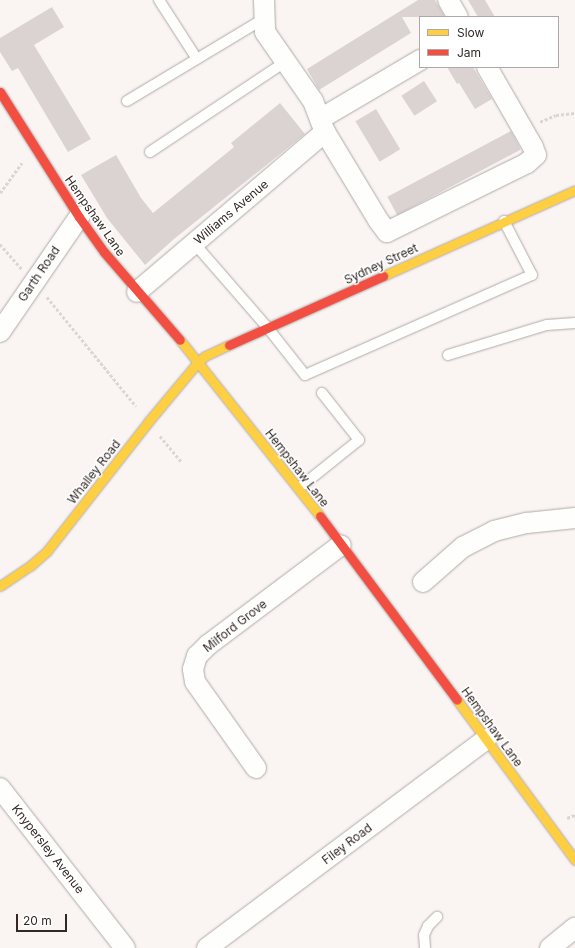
<!DOCTYPE html>
<html>
<head>
<meta charset="utf-8">
<style>
  body { margin:0 }
  #map { position:relative; width:575px; height:948px; overflow:hidden; background:#faf5f3; font-family:Inter,sans-serif }
  div>[style] { position:absolute }
  .building>* { inset:0; background:#dad3d2; transform-origin:0 0 }
  .path>* { height:2.5px; margin-top:-1.25px; transform-origin:0; background:repeating-linear-gradient(90deg,#d8d6d6 0 3px,transparent 0 5px) }
  .roads { filter:drop-shadow(0 0 1px #b0aaa7) drop-shadow(0 0 1px #b0aaa7) }
  .lane>* { height:10px; margin:-5px; padding:0 5px; transform-origin:5px; border-radius:5px; background:#fefefd }
  .street>* { height:20px; margin:-10px; padding:0 10px; transform-origin:10px; border-radius:10px; background:#fefefd }
  .slow>* { height:9px; margin:-4.5px; padding:0 4.5px; transform-origin:4.5px; border-radius:4.5px; background:#ffcf43 }
  .jam>* { height:9px; margin:-4.5px; padding:0 4.5px; transform-origin:4.5px; border-radius:4.5px; background:#f24e42 }
  span { translate:-50% -50%; white-space:nowrap; text-align:center; line-height:1.15; -webkit-text-stroke:3px #fff; paint-order:stroke }
  .street-label { font-size:12px; color:#322926 }
  .legend { position:absolute; left:419px; top:16px; width:140px; height:52px; box-sizing:border-box; background:#fff; border:1px solid #ada9a8; margin:0; padding:5px 7px; list-style:none; font-size:12px; color:#322926 }
  .legend li { display:flex; align-items:center; gap:8px; height:20px }
  .legend b { width:20px; border:1px solid #ada9a8 }
  .scale { position:absolute; left:16px; top:914px; width:51px; height:18px; box-sizing:border-box; border:2px solid #322926; border-top:0; padding-left:5px; font-size:12px; line-height:14px; white-space:nowrap; color:#322926; -webkit-text-stroke:3px #fff; paint-order:stroke }
</style>
</head>
<body>
<div id="map">
  <div class="building">
    <i style="clip-path:polygon(418px 0,435px 0,445px 17px,402px 17px,411px 33px,319px 90px,307px 69px)"></i>
    <i style="clip-path:polygon(468px 0,485px 0,495px 17px,478px 17px)"></i>
    <i style="clip-path:polygon(52px 7px,64px 27px,34px 45px,91px 139px,68px 152px,18px 68px,12px 71px,0 52px,0 38px)"></i>
    <i style="clip-path:polygon(447px 67px,473px 67px,492px 99px,475px 109px,459px 83px,457px 84px)"></i>
    <i style="left:424px;top:81px;width:24px;height:27px;rotate:57deg"></i>
    <i style="clip-path:polygon(280px 103px,305px 134px,174px 239px,145px 265px,107px 218px,81px 175px,116px 155px,141px 198px,153px 213px,234px 147px,231px 143px)"></i>
    <i style="left:376px;top:109px;width:47px;height:24px;rotate:59deg"></i>
    <i style="left:511px;top:131px;width:21px;height:140px;rotate:62deg"></i>
  </div>
  <div class="path">
    <i style="left:540px;top:122px;width:17px;rotate:-24deg"></i>
    <i style="left:556px;top:115px;width:19px;rotate:-6deg"></i>
    <i style="left:0;top:193px;width:37px;rotate:-54deg"></i>
    <i style="left:0;top:244px;width:33px;rotate:49deg"></i>
    <i style="left:47px;top:297px;width:141px;rotate:50.8deg"></i>
    <i style="left:160px;top:436px;width:33px;rotate:50deg"></i>
    <i style="left:567px;top:818px;width:9px;rotate:-21deg"></i>
  </div>
  <div class="roads">
    <div class="lane">
      <i style="left:159px;top:0;width:70px;rotate:57.2deg"></i>
      <i style="left:127px;top:101px;width:161px;rotate:-31deg"></i>
      <i style="left:150px;top:152px;width:162px;rotate:-33.7deg"></i>
      <i style="left:194px;top:243px;width:113px;rotate:49deg"></i>
      <i style="left:268px;top:328px;width:60px;rotate:51.8deg"></i>
      <i style="left:305px;top:375px;width:248px;rotate:-23.8deg"></i>
      <i style="left:532px;top:275px;width:61px;rotate:-117.4deg"></i>
      <i style="left:448px;top:355px;width:103px;rotate:-16.9deg"></i>
      <i style="left:547px;top:325px;width:28px;rotate:-4deg"></i>
      <i style="left:299px;top:488px;width:77px;rotate:-38.7deg"></i>
      <i style="left:359px;top:440px;width:60px;rotate:-128.2deg"></i>
      <i style="left:425px;top:948px;width:13px;rotate:-94deg"></i>
      <i style="left:424px;top:935px;width:10px;rotate:-66deg"></i>
      <i style="left:428px;top:926px;width:13px;rotate:-45deg"></i>
    </div>
    <div class="street">
      <i style="left:264px;top:0;width:32px;rotate:88deg"></i>
      <i style="left:265px;top:32px;width:84px;rotate:55.2deg"></i>
      <i style="left:313px;top:101px;width:33px;rotate:69deg"></i>
      <i style="left:325px;top:132px;width:103px;rotate:58.9deg"></i>
      <i style="left:378px;top:220px;width:15px;rotate:53deg"></i>
      <i style="left:387px;top:232px;width:156px;rotate:-26.2deg"></i>
      <i style="left:527px;top:163px;width:12px;rotate:-42deg"></i>
      <i style="left:536px;top:155px;width:9px;rotate:-111deg"></i>
      <i style="left:533px;top:147px;width:92px;rotate:-119.9deg"></i>
      <i style="left:448px;top:0;width:20px;rotate:60deg"></i>
      <i style="left:320px;top:119px;width:116px;rotate:-30.5deg"></i>
      <i style="left:137px;top:292px;width:247px;rotate:-40.4deg"></i>
      <i style="left:0;top:332px;width:140px;rotate:-55.5deg"></i>
      <i style="left:423px;top:582px;width:53px;rotate:-41.2deg"></i>
      <i style="left:463px;top:547px;width:35px;rotate:-27deg"></i>
      <i style="left:494px;top:531px;width:34px;rotate:-14deg"></i>
      <i style="left:527px;top:523px;width:48px;rotate:-5.9deg"></i>
      <i style="left:256px;top:768px;width:105px;rotate:-125.3deg"></i>
      <i style="left:195px;top:682px;width:13px;rotate:-99deg"></i>
      <i style="left:193px;top:669px;width:14px;rotate:-73deg"></i>
      <i style="left:197px;top:656px;width:16px;rotate:-45deg"></i>
      <i style="left:208px;top:645px;width:166px;rotate:-36.9deg"></i>
      <i style="left:0;top:788px;width:203px;rotate:52deg"></i>
      <i style="left:207px;top:948px;width:349px;rotate:-36.8deg"></i>
      <i style="left:550px;top:948px;width:32px;rotate:-39deg"></i>
    </div>
    <div class="slow">
      <i style="left:383px;top:276px;width:210px;rotate:-24.1deg"></i>
      <i style="left:180px;top:340px;width:225px;rotate:51.5deg"></i>
      <i style="left:0;top:586px;width:36px;rotate:-34deg"></i>
      <i style="left:30px;top:566px;width:23px;rotate:-41deg"></i>
      <i style="left:47px;top:551px;width:164px;rotate:-51.9deg"></i>
      <i style="left:148px;top:422px;width:78px;rotate:-50.2deg"></i>
      <i style="left:198px;top:362px;width:9px;rotate:-41deg"></i>
      <i style="left:205px;top:356px;width:26px;rotate:-25deg"></i>
      <i style="left:457px;top:700px;width:199px;rotate:53.6deg"></i>
    </div>
    <div class="jam">
      <i style="left:0;top:92px;width:148px;rotate:57.7deg"></i>
      <i style="left:79px;top:217px;width:43px;rotate:54.5deg"></i>
      <i style="left:104px;top:252px;width:116px;rotate:49.2deg"></i>
      <i style="left:229px;top:345px;width:169px;rotate:-24.1deg"></i>
      <i style="left:320px;top:516px;width:229px;rotate:53.3deg"></i>
    </div>
  </div>
  <div class="street-label">
    <span style="left:231px;top:212px;rotate:-40deg">Williams Avenue</span>
    <span style="left:95px;top:216px;rotate:55deg">Hempshaw Lane</span>
    <span style="left:381px;top:264px;rotate:-25deg">Sydney Street</span>
    <span style="left:39px;top:274px;rotate:-56deg">Garth Road</span>
    <span style="left:297px;top:468px;rotate:52deg">Hempshaw Lane</span>
    <span style="left:94px;top:472px;rotate:-52deg">Whalley Road</span>
    <span style="left:235px;top:626px;rotate:-38deg">Milford Grove</span>
    <span style="left:492px;top:727px;rotate:54deg">Hempshaw Lane</span>
    <span style="left:347px;top:844px;rotate:-37deg">Filey Road</span>
    <span style="left:48px;top:849px;rotate:52deg">Knypersley Avenue</span>
  </div>
  <ul class="legend">
  <li><b style="height:5px;background:#ffcf43"></b>Slow</li>
  <li><b style="height:5px;background:#f24e42"></b>Jam</li>
  </ul>
  <div class="scale">20 m</div>
</div>
</body>
</html>
